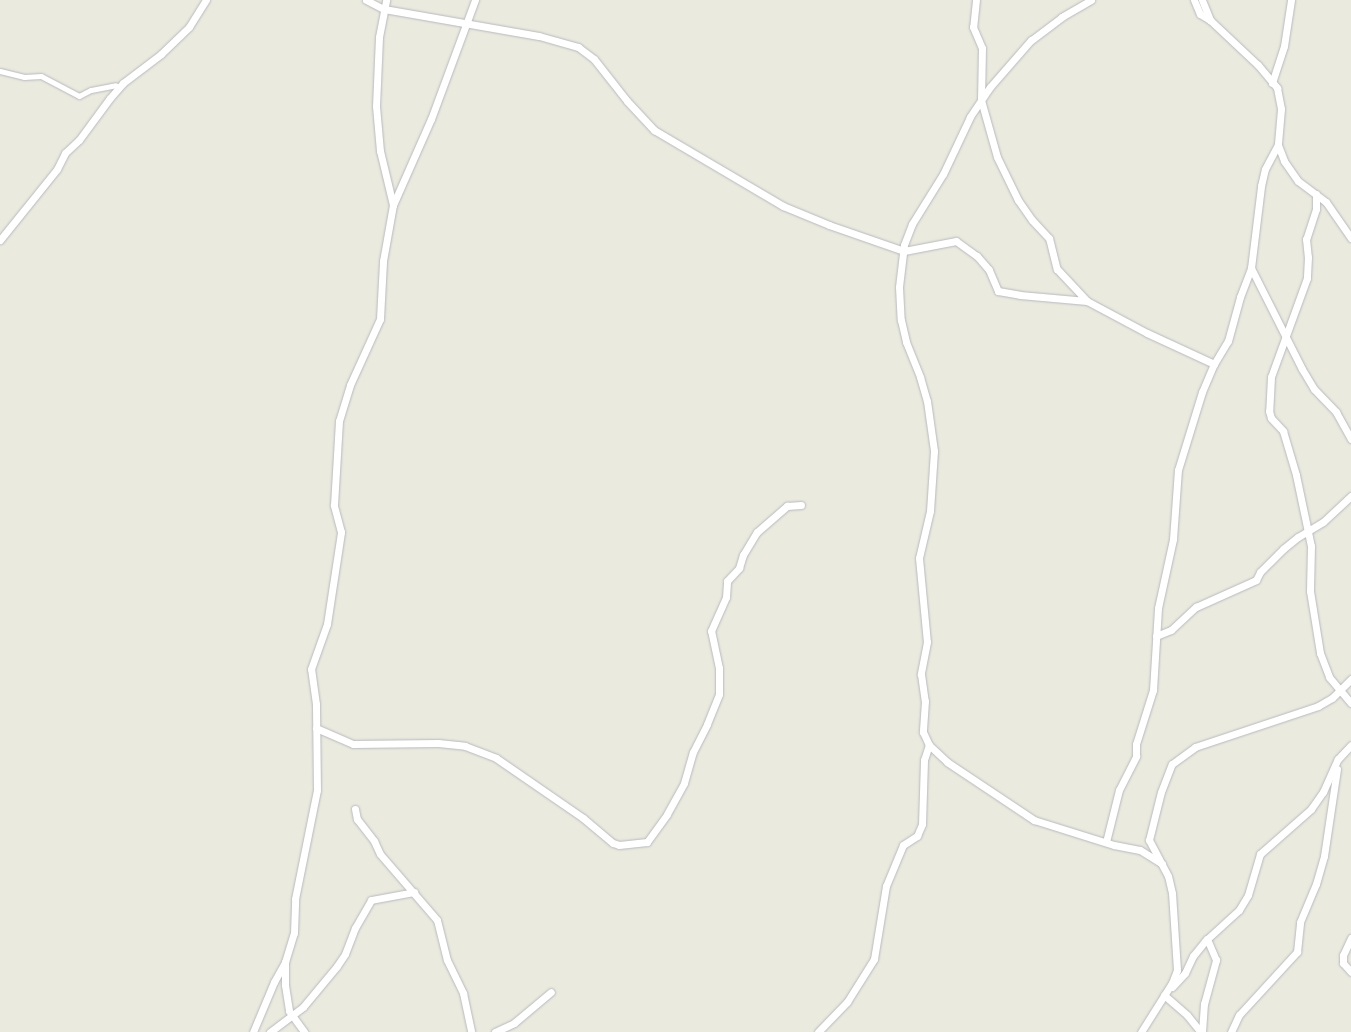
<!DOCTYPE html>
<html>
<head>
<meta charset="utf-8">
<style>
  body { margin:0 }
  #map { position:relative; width:1351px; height:1032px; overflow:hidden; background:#ebeadf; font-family:"DM Sans",sans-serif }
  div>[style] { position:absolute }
  .roads { filter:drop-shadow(0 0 1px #b7b9be) drop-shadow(0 0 1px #b7b9be) }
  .pedestrian>* { height:5px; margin:-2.5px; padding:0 2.5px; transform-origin:2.5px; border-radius:2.5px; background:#fff }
  .minor>* { height:7px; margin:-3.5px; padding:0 3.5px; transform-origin:3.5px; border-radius:3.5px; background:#fff }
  span { translate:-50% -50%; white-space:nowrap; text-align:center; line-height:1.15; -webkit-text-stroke:4px #fff; paint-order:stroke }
</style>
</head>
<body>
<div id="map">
  <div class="roads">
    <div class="pedestrian">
      <i style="left:0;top:71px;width:25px;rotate:14deg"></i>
      <i style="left:24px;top:77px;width:17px;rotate:-3deg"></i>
      <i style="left:41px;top:76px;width:43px;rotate:27.8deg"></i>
      <i style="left:79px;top:96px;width:13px;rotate:-27deg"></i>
      <i style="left:91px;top:90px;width:25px;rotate:-11deg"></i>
    </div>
    <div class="minor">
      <i style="left:366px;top:0;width:20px;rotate:27deg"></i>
      <i style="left:384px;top:9px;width:157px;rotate:9.9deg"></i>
      <i style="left:539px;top:36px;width:41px;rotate:15.8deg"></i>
      <i style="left:578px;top:47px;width:20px;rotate:37deg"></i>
      <i style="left:594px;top:59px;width:53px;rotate:51.8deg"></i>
      <i style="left:627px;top:101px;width:40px;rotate:47deg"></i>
      <i style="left:654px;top:130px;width:150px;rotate:30.5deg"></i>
      <i style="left:783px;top:206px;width:50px;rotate:22.4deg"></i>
      <i style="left:829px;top:225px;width:79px;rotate:19.1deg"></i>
      <i style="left:904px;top:251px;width:53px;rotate:-10.9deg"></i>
      <i style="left:956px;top:241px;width:26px;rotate:36deg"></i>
      <i style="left:977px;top:256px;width:18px;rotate:49deg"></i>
      <i style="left:989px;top:270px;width:23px;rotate:67deg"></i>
      <i style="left:998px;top:291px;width:22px;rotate:10deg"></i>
      <i style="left:1020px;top:295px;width:67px;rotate:5.1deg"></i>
      <i style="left:1087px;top:301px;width:68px;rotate:28.1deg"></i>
      <i style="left:1147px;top:333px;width:74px;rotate:24.8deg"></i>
      <i style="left:976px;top:0;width:27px;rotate:96deg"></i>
      <i style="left:973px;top:27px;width:23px;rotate:67deg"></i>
      <i style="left:982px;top:48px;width:52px;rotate:91.1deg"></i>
      <i style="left:981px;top:100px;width:59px;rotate:74.3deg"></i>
      <i style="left:997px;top:157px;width:48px;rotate:64deg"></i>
      <i style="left:1018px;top:200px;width:24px;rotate:55deg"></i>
      <i style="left:1032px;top:220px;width:25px;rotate:47deg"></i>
      <i style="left:1049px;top:238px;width:32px;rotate:76deg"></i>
      <i style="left:1057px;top:269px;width:44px;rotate:46.8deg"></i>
      <i style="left:1091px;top:0;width:34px;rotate:150deg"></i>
      <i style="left:1062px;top:17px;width:39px;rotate:143deg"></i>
      <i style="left:1031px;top:40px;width:62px;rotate:131.1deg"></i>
      <i style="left:990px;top:87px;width:36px;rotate:124deg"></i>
      <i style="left:970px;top:117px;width:63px;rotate:115.3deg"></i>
      <i style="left:943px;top:174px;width:59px;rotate:121.8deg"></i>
      <i style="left:912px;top:224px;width:22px;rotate:111deg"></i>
      <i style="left:904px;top:245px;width:42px;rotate:96.8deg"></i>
      <i style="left:899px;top:287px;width:33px;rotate:87deg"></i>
      <i style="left:901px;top:320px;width:23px;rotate:77deg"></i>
      <i style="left:906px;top:342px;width:38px;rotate:68deg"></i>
      <i style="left:920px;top:377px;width:25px;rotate:74deg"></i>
      <i style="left:927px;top:401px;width:50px;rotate:82deg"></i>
      <i style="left:934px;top:451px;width:60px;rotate:93.8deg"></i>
      <i style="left:930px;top:511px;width:48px;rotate:103.2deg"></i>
      <i style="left:919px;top:558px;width:84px;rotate:84.6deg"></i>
      <i style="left:927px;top:642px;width:33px;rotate:101deg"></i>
      <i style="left:921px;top:674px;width:27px;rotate:82deg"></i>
      <i style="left:925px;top:701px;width:31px;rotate:94deg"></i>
      <i style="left:923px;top:732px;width:14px;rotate:65deg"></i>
      <i style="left:929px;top:745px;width:25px;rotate:43deg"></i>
      <i style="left:947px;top:762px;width:105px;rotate:33.7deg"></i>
      <i style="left:1034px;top:820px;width:84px;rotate:17.4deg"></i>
      <i style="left:1114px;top:845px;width:26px;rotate:11deg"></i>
      <i style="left:1140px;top:850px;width:26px;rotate:32deg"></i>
      <i style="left:1194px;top:0;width:15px;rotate:67deg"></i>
      <i style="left:1200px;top:14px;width:12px;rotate:31deg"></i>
      <i style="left:1202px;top:0;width:22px;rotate:68deg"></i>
      <i style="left:1210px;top:20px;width:66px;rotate:43.2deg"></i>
      <i style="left:1258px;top:65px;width:30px;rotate:50deg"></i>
      <i style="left:1277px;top:88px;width:21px;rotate:79deg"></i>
      <i style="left:1281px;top:109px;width:36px;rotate:95deg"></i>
      <i style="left:1278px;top:145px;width:17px;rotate:69deg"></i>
      <i style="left:1284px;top:161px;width:24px;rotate:55deg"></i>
      <i style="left:1298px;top:181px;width:35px;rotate:37deg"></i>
      <i style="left:1326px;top:202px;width:44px;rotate:55.2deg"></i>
      <i style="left:1272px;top:83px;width:39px;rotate:-72deg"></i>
      <i style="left:1284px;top:46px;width:47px;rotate:-81.3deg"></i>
      <i style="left:1316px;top:194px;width:15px;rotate:90deg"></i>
      <i style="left:1316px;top:209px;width:32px;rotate:108deg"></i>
      <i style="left:1306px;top:239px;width:18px;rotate:84deg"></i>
      <i style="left:1308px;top:257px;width:21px;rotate:93deg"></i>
      <i style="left:1307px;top:278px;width:105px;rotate:110deg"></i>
      <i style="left:1271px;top:377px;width:34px;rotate:93deg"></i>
      <i style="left:1269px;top:411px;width:7px;rotate:74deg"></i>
      <i style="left:1271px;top:418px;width:18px;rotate:47deg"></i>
      <i style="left:1283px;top:431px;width:46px;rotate:73.5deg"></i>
      <i style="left:1296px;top:475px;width:73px;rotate:78.1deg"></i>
      <i style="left:1311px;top:546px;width:45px;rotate:91.3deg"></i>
      <i style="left:1310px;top:591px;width:63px;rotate:80.8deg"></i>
      <i style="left:1320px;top:653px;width:26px;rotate:69deg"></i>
      <i style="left:1329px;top:677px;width:34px;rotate:50deg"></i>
      <i style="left:393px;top:205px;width:94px;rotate:-66.2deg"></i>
      <i style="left:431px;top:119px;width:127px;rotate:-69.7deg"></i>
      <i style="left:0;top:240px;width:91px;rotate:-51.2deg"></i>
      <i style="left:57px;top:169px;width:18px;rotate:-63deg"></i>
      <i style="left:65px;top:153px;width:19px;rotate:-43deg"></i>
      <i style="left:79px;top:140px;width:52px;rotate:-53.6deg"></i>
      <i style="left:110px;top:98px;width:20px;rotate:-49deg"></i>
      <i style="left:123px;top:83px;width:48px;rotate:-37.3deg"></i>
      <i style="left:161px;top:54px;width:39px;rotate:-44deg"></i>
      <i style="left:189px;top:27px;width:32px;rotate:-58deg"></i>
      <i style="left:1251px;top:268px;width:113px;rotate:63.2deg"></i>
      <i style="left:1302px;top:369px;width:23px;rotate:59deg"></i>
      <i style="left:1314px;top:389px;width:32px;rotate:46deg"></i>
      <i style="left:1336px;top:412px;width:31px;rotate:61deg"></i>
      <i style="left:1156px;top:636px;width:16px;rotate:-22deg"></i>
      <i style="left:1171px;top:630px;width:34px;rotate:-43deg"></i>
      <i style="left:1196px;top:607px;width:66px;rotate:-24.2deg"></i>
      <i style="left:1256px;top:580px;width:9px;rotate:-63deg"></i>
      <i style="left:1260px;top:572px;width:33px;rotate:-45deg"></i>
      <i style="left:1283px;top:549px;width:19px;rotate:-39deg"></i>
      <i style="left:1298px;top:537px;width:29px;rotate:-31deg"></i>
      <i style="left:1323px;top:522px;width:38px;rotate:-43deg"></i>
      <i style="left:316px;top:728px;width:40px;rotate:23.4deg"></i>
      <i style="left:353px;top:744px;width:85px;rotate:-0.7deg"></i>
      <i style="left:438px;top:743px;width:27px;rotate:6deg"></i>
      <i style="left:465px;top:746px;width:33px;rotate:21deg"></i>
      <i style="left:496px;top:758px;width:106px;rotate:34.6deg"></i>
      <i style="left:583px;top:818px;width:39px;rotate:40deg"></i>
      <i style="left:613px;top:843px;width:6px;rotate:18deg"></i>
      <i style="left:619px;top:845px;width:28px;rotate:-6deg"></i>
      <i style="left:647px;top:842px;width:34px;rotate:-54deg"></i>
      <i style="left:667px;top:814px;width:35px;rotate:-61deg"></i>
      <i style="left:684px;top:783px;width:32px;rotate:-74deg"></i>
      <i style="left:693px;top:752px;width:31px;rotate:-63deg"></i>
      <i style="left:707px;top:724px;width:32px;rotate:-68deg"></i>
      <i style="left:719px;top:694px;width:26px;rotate:-90deg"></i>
      <i style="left:719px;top:668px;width:38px;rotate:-102deg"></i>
      <i style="left:711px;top:631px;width:37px;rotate:-66deg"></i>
      <i style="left:726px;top:597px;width:16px;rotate:-86deg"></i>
      <i style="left:727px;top:581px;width:18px;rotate:-47deg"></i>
      <i style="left:739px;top:568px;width:14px;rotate:-73deg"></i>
      <i style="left:743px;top:555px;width:27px;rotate:-59deg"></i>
      <i style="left:757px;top:532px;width:40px;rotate:-41deg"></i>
      <i style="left:787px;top:506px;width:14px;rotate:-4deg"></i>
      <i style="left:355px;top:809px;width:10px;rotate:79deg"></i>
      <i style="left:357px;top:819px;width:28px;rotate:52deg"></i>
      <i style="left:374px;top:841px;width:14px;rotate:65deg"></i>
      <i style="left:380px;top:854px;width:87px;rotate:49.2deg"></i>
      <i style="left:437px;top:920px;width:41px;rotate:76deg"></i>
      <i style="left:447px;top:960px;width:37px;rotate:64deg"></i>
      <i style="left:463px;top:993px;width:40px;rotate:78deg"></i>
      <i style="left:1106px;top:842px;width:54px;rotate:-76deg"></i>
      <i style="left:1119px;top:790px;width:38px;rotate:-63deg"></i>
      <i style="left:1136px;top:756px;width:12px;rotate:-90deg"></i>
      <i style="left:1136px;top:744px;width:57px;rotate:-72.5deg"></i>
      <i style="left:1153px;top:690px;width:82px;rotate:-86.5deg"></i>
      <i style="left:1158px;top:608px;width:71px;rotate:-77.7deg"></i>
      <i style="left:1173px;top:539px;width:69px;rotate:-85.9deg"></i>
      <i style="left:1178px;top:470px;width:82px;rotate:-72.9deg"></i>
      <i style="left:1202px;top:392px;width:30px;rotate:-67deg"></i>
      <i style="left:1214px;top:364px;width:27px;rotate:-59deg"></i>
      <i style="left:1228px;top:341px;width:46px;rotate:-74.7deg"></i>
      <i style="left:1240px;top:297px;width:31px;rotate:-69deg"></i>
      <i style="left:1251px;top:268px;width:83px;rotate:-83deg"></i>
      <i style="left:1261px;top:186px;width:17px;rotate:-77deg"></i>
      <i style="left:1265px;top:169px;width:27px;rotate:-62deg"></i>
      <i style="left:1351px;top:938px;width:19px;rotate:115deg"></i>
      <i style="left:1343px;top:955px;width:8px;rotate:90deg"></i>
      <i style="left:1343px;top:963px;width:12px;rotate:48deg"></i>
      <i style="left:285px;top:962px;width:23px;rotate:90deg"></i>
      <i style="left:285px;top:985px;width:26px;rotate:81deg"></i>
      <i style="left:289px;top:1011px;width:26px;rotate:54deg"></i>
      <i style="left:1172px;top:987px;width:19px;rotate:-47deg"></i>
      <i style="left:1185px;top:973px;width:19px;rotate:-65deg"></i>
      <i style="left:1193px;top:956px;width:19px;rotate:-51deg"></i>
      <i style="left:1205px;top:941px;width:46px;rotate:-42.4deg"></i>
      <i style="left:1239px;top:910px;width:17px;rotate:-59deg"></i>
      <i style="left:1248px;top:895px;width:43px;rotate:-73.7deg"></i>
      <i style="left:1260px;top:854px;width:68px;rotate:-41.4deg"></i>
      <i style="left:1311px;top:809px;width:21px;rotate:-55deg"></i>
      <i style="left:1323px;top:792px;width:36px;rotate:-66deg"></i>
      <i style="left:1338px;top:759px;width:19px;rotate:-47deg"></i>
      <i style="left:1164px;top:995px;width:30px;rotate:41deg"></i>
      <i style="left:1187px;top:1015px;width:22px;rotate:51deg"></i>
      <i style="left:253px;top:1032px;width:54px;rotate:-67.2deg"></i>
      <i style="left:274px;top:982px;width:23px;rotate:-61deg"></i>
      <i style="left:285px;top:962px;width:30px;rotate:-73deg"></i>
      <i style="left:294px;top:933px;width:34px;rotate:-88deg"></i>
      <i style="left:295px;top:899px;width:111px;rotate:-78.6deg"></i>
      <i style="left:317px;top:790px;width:86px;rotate:-90.7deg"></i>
      <i style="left:316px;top:704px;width:35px;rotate:-98deg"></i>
      <i style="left:311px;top:669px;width:48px;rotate:-70.4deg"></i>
      <i style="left:327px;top:624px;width:93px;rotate:-81.3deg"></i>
      <i style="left:341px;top:532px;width:28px;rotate:-105deg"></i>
      <i style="left:334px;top:505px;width:84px;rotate:-86.6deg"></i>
      <i style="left:339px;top:421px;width:38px;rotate:-73deg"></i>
      <i style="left:350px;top:385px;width:72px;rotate:-65.6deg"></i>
      <i style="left:380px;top:319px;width:58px;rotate:-87deg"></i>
      <i style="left:383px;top:261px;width:57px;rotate:-79.9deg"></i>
      <i style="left:393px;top:205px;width:56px;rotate:-103.5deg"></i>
      <i style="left:380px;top:151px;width:45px;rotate:-95.1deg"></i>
      <i style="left:376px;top:106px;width:69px;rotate:-87.5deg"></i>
      <i style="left:379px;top:37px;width:38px;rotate:-79deg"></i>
      <i style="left:270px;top:1032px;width:41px;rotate:-37.1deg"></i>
      <i style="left:303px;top:1007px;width:53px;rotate:-50.3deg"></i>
      <i style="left:337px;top:966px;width:14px;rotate:-56deg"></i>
      <i style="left:345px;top:954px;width:28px;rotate:-69deg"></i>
      <i style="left:355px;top:928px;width:32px;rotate:-60deg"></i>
      <i style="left:371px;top:900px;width:44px;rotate:-10.5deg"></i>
      <i style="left:495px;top:1032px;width:21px;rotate:-25deg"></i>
      <i style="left:514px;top:1023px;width:48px;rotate:-40deg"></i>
      <i style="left:818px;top:1032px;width:42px;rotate:-46deg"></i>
      <i style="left:847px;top:1002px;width:51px;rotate:-57.9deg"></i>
      <i style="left:874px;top:959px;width:74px;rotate:-80.7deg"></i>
      <i style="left:886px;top:886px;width:44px;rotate:-67.5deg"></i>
      <i style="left:903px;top:845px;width:17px;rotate:-33deg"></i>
      <i style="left:917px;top:836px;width:13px;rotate:-67deg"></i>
      <i style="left:922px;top:824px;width:64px;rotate:-88.2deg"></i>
      <i style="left:924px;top:760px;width:16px;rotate:-72deg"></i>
      <i style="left:1141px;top:1032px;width:58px;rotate:-57.7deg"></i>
      <i style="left:1172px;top:983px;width:14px;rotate:-69deg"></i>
      <i style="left:1177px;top:970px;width:77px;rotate:-93.7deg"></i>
      <i style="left:1172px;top:893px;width:17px;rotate:-103deg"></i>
      <i style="left:1168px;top:876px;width:41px;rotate:-117.8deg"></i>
      <i style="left:1149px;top:840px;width:49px;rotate:-76deg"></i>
      <i style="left:1161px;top:792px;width:30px;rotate:-69deg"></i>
      <i style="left:1172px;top:764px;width:29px;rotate:-36deg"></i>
      <i style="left:1195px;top:747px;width:130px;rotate:-18.4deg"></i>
      <i style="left:1318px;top:706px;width:16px;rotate:-30deg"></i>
      <i style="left:1332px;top:698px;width:27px;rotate:-45deg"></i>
      <i style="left:1202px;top:1032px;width:28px;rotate:-86deg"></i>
      <i style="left:1204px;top:1004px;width:46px;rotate:-74.7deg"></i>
      <i style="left:1216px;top:960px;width:23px;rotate:-113deg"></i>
      <i style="left:1231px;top:1032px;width:19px;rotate:-65deg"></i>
      <i style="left:1239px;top:1015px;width:86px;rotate:-47.4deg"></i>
      <i style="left:1297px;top:952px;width:30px;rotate:-84deg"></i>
      <i style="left:1300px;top:922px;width:41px;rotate:-67.2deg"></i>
      <i style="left:1316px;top:884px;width:29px;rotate:-74deg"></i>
      <i style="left:1324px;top:856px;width:88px;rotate:-81.5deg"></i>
    </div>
  </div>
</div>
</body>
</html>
